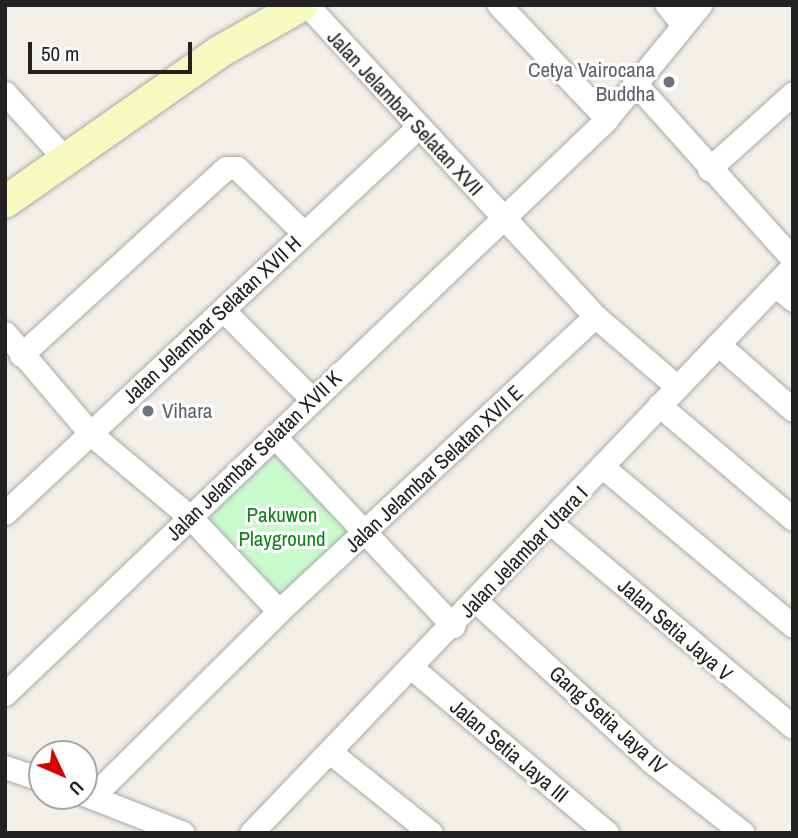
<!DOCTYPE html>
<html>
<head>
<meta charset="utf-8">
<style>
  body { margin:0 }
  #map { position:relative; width:798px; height:838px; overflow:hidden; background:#f2efe9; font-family:"Archivo Narrow",sans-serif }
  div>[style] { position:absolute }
  .park>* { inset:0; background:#c8facc; transform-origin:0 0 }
  .roads { filter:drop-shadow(0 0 2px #a9a9a9) drop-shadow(0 0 2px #a9a9a9) }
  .street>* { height:23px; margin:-11.5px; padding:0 11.5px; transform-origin:11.5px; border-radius:11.5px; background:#fff }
  .secondary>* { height:32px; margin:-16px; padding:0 16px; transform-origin:16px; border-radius:16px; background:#f7fabf }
  .dots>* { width:19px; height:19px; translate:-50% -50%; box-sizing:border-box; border:4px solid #fff; border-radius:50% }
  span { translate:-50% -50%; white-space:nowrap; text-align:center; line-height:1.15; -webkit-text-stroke:6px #fff; paint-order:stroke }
  .worship-label { font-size:21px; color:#5b616d }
  .right { translate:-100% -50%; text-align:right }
  .left { translate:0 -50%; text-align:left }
  .street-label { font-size:21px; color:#222 }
  .park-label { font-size:21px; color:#0c8416 }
  .frame { position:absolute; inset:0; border:7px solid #222; pointer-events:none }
  .north { position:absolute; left:28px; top:740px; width:70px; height:70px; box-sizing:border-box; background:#fff; border:2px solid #a7a7a7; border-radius:50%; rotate:134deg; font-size:19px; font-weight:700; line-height:28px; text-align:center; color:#222 }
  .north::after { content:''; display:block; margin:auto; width:24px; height:32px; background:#d40000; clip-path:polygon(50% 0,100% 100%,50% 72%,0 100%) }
  .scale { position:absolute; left:28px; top:42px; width:164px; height:32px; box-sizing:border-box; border:4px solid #222; border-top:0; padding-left:9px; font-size:21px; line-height:24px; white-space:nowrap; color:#222; -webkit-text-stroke:5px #fff; paint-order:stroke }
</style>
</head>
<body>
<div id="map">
  <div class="park">
    <i style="left:275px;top:437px;width:132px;height:117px;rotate:45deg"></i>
  </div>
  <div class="roads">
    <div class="street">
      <i style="left:307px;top:5px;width:424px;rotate:47.2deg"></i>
      <i style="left:595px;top:316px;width:107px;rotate:40.8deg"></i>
      <i style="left:499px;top:5px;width:157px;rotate:46.5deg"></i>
      <i style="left:667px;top:5px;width:22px;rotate:51deg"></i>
      <i style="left:634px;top:82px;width:238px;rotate:48.1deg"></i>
      <i style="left:5px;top:93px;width:92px;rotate:47.6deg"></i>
      <i style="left:709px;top:169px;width:113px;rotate:-42.1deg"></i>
      <i style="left:776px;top:286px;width:22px;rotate:39deg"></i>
      <i style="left:224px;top:311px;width:124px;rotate:45deg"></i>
      <i style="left:5px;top:333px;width:133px;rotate:49.6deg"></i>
      <i style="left:91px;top:434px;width:131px;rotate:40deg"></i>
      <i style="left:191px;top:518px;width:128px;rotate:46.6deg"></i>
      <i style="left:718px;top:344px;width:100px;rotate:41.3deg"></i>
      <i style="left:21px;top:355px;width:277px;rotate:-42.4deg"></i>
      <i style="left:226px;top:168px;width:11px"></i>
      <i style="left:237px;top:168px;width:93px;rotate:44.1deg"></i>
      <i style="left:659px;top:405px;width:176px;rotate:40.4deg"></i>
      <i style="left:275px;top:437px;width:260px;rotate:46.7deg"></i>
      <i style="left:604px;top:468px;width:246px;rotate:39.9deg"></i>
      <i style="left:5px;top:513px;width:565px;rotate:-43.06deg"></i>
      <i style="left:552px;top:524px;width:315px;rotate:40.1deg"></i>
      <i style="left:477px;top:602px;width:237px;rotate:42.4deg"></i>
      <i style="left:652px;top:762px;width:115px;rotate:38deg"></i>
      <i style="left:412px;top:668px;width:255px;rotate:40.2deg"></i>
      <i style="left:5px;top:694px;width:828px;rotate:-43.68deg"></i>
      <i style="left:604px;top:122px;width:151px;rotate:-50.6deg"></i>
      <i style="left:330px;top:752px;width:129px;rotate:38.7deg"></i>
      <i style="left:5px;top:767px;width:39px;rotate:19deg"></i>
      <i style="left:84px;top:794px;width:106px;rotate:21.5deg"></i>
      <i style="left:92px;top:797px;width:264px;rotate:-44.8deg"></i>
      <i style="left:279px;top:611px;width:432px;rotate:-43deg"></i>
      <i style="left:251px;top:833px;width:784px;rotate:-46.29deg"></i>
    </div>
    <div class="secondary">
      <i style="left:5px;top:202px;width:261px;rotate:-35deg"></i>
      <i style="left:219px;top:52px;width:95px;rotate:-29.5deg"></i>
    </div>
  </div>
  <div class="dots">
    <i style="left:669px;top:82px;background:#6b7280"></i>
    <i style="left:148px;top:411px;background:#6b7280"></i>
  </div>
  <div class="worship-label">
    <span class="right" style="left:655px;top:82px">Cetya Vairocana<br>Buddha</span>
    <span class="left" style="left:162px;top:411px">Vihara</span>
  </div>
  <div class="street-label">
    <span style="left:405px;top:113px;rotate:47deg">Jalan Jelambar Selatan XVII</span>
    <span style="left:212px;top:320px;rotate:-43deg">Jalan Jelambar Selatan XVII H</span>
    <span style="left:254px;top:456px;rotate:-44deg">Jalan Jelambar Selatan XVII K</span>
    <span style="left:434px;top:469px;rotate:-43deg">Jalan Jelambar Selatan XVII E</span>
    <span style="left:524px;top:552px;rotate:-46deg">Jalan Jelambar Utara I</span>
    <span style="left:675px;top:630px;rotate:41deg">Jalan Setia Jaya V</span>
    <span style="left:608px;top:720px;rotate:42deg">Gang Setia Jaya IV</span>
    <span style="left:509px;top:751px;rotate:40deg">Jalan Setia Jaya III</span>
  </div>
  <div class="park-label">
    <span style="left:282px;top:527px">Pakuwon<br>Playground</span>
  </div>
  <div class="frame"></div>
  <div class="north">U</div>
  <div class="scale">50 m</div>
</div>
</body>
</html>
